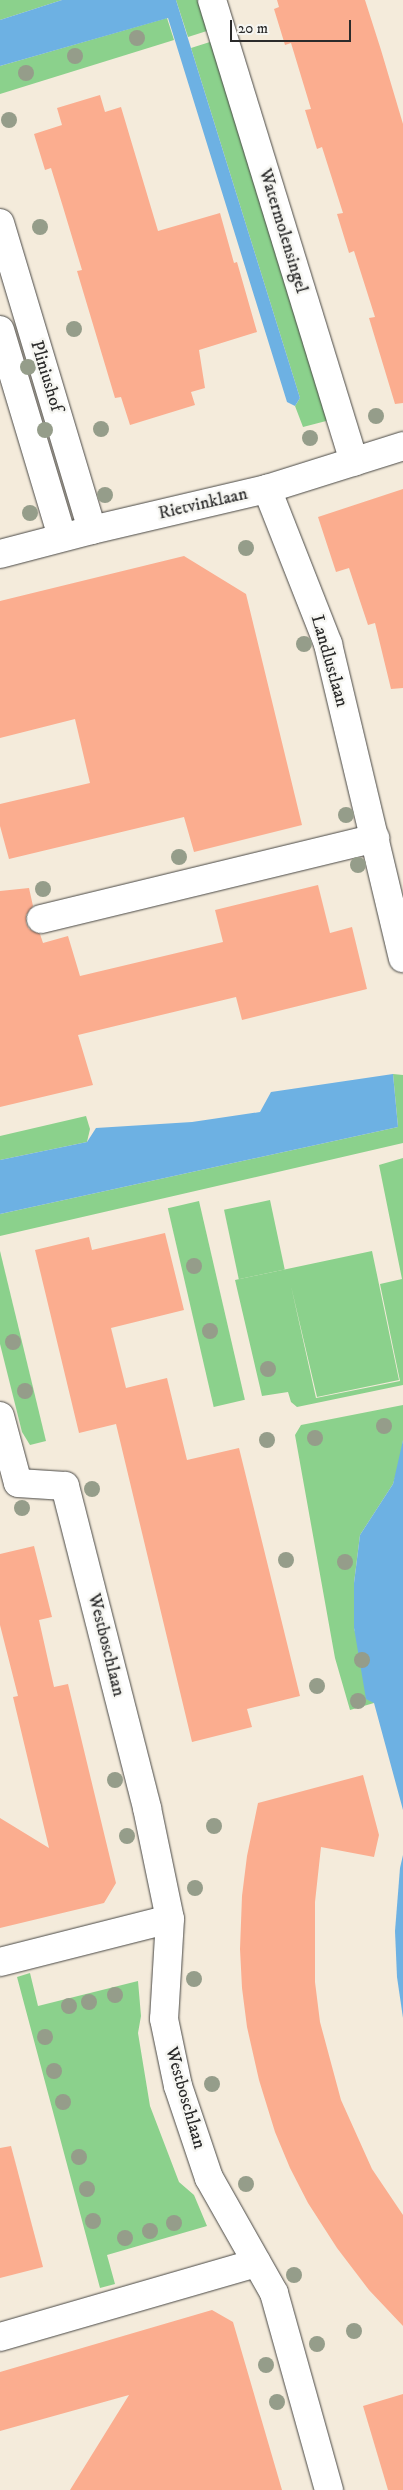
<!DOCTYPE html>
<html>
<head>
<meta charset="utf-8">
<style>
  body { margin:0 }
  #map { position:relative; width:403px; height:2490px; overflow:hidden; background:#f4ebdb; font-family:"IM FELL DW Pica",serif }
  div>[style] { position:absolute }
  .green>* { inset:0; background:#8bd18c; transform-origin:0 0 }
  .water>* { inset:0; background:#6db1e3 }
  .building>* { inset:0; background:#fbad8f }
  .roads { filter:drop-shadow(0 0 1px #494845) drop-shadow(0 0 1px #494845) }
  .street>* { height:28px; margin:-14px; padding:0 14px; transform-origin:14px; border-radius:14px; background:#fff }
  .trees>* { width:16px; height:16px; margin:-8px; border-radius:50%; background:#959d8a }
  span { translate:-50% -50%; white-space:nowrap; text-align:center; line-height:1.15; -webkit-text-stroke:5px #f6f6f2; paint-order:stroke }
  .street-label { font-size:18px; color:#2b2b2b }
  .scale { position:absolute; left:230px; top:20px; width:121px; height:22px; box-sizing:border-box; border:2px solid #2b2b2b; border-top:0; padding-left:6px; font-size:15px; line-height:18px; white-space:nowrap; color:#2b2b2b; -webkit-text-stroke:4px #f6f6f2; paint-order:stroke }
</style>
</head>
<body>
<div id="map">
  <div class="green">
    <i style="clip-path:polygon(0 0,62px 0,0 20px)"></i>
    <i style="clip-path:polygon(176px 0,201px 0,210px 30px,188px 37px)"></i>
    <i style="clip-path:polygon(167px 18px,174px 40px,0 94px,0 66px)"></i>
    <i style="clip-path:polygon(213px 41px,330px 420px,303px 427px,295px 406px,300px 398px,191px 48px)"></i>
    <i style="clip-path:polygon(393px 1074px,403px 1075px,403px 1143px,0 1236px,0 1214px,398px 1127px)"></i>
    <i style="clip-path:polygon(86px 1116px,90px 1129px,87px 1142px,0 1160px,0 1136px)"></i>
    <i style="clip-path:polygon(403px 1158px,403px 1385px,297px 1407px,291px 1402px,288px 1392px,262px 1396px,235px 1280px,372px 1251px,399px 1380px,317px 1397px,291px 1286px,316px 1398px,400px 1381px,380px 1284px,402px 1279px,379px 1165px)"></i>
    <i style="left:270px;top:1200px;width:71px;height:47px;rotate:78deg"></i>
    <i style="left:199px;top:1201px;width:204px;height:32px;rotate:77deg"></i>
    <i style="clip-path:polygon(0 1251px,46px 1441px,30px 1445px,22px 1432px,0 1344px)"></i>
    <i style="clip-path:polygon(403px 1405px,403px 1440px,400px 1461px,393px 1484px,360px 1535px,354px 1583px,354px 1628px,374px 1703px,350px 1710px,335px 1658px,295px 1435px,301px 1425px)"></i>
    <i style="clip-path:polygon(30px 1973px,38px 2006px,138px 1981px,141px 2016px,138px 2033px,150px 2106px,179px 2182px,194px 2195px,207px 2226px,107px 2255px,115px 2284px,100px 2288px,17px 1977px)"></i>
  </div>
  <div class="water">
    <i style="clip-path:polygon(62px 0,176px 0,300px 398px,295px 406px,287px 402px,168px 18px,0 66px,0 20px)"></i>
    <i style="clip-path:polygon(393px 1074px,398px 1127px,0 1214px,0 1160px,87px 1142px,96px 1128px,192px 1122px,260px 1112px,271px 1092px)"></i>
    <i style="clip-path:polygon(403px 1440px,403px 1810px,374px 1703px,366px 1699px,354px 1628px,354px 1583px,360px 1535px,393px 1484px)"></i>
    <i style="clip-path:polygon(403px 1855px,403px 2018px,397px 1977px,395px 1931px,400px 1868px)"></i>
  </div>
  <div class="building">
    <i style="clip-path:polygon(277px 0,365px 0,381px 50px,403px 124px,403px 403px,395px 404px,369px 318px,375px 317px,354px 251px,349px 253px,337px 214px,343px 213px,322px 147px,317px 149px,305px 110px,311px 109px,291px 43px,285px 45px,274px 9px,279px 7px)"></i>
    <i style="clip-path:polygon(100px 95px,105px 112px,121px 107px,158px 231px,220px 213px,234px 263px,237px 262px,257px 332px,199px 350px,205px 388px,191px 392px,195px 405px,130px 425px,121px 397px,115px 398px,77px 271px,82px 270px,63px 207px,51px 168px,45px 170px,34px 134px,62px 125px,57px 108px)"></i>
    <i style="clip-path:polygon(403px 489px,403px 688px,391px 689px,375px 623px,368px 625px,349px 568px,336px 572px,318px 517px)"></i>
    <i style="clip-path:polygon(184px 556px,246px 594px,302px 825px,194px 852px,184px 817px,9px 859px,0 826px,0 804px,90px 783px,75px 719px,0 738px,0 601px)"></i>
    <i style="clip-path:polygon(318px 885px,330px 933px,352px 927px,367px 989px,242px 1020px,236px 997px,78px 1035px,93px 1085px,0 1107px,0 891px,29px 888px,33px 906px,26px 915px,26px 923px,29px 929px,40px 934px,43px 943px,68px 936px,80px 976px,223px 942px,215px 910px)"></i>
    <i style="clip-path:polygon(165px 1233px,184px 1310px,111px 1328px,126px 1388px,167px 1378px,187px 1460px,239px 1448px,300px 1696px,247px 1709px,252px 1727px,192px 1742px,116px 1424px,79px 1433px,35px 1250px,89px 1237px,92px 1250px)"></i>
    <i style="clip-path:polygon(34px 1546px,52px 1617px,39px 1620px,54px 1687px,68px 1684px,116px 1883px,104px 1903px,0 1928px,0 1818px,49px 1848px,13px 1697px,18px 1696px,0 1625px,0 1554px)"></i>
    <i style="clip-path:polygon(363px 1775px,379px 1835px,374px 1857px,321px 1847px,315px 1902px,315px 1982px,320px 2022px,341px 2100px,372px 2169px,403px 2215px,403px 2326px,369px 2290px,337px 2248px,308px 2203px,290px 2168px,275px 2132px,259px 2080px,247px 2027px,242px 1988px,240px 1949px,242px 1896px,247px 1856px,258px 1803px)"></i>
    <i style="clip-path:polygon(11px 2146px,43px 2267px,0 2278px,0 2148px)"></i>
    <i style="clip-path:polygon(212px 2310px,233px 2322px,282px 2490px,70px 2490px,129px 2395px,0 2431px,0 2372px)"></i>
    <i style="clip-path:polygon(403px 2394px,403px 2490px,388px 2490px,363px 2406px)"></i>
  </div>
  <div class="roads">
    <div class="street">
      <i style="left:212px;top:0;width:483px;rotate:72.9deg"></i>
      <i style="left:0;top:223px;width:320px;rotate:73.3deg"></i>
      <i style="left:0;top:330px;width:216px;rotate:73.3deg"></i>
      <i style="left:267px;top:489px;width:167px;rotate:68.5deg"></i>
      <i style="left:328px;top:644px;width:323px;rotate:76.6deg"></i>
      <i style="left:0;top:554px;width:95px;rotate:-14.6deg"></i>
      <i style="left:92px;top:530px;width:180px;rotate:-13.2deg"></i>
      <i style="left:267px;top:489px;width:143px;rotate:-17.5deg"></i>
      <i style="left:41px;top:919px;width:344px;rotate:-13.6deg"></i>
      <i style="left:0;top:1416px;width:69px;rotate:75deg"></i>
      <i style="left:18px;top:1483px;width:47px;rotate:3.7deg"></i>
      <i style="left:65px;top:1486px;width:332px;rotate:75.7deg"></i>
      <i style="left:147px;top:1808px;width:113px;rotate:78.3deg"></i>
      <i style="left:170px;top:1919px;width:100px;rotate:93.4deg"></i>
      <i style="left:164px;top:2019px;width:68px;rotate:78.2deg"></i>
      <i style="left:178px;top:2086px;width:97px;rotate:71.4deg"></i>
      <i style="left:209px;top:2178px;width:132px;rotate:60.5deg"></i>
      <i style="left:274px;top:2293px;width:205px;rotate:74.4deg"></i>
      <i style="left:0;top:1962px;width:175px;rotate:-14.2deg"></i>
      <i style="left:0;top:2337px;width:267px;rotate:-16.1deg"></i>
    </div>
  </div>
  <div class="trees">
    <i style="left:137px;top:38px"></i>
    <i style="left:75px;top:56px"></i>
    <i style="left:26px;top:73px"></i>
    <i style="left:9px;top:120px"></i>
    <i style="left:40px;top:227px"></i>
    <i style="left:74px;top:329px"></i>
    <i style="left:28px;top:367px"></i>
    <i style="left:376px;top:416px"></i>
    <i style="left:101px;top:429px"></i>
    <i style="left:45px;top:430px"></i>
    <i style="left:310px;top:438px"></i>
    <i style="left:105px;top:495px"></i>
    <i style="left:30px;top:513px"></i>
    <i style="left:246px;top:548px"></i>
    <i style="left:304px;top:644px"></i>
    <i style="left:346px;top:815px"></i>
    <i style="left:179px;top:857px"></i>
    <i style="left:358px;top:865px"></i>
    <i style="left:43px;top:889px"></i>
    <i style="left:194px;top:1266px"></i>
    <i style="left:210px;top:1331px"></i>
    <i style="left:13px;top:1342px"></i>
    <i style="left:268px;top:1369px"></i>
    <i style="left:25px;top:1391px"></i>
    <i style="left:384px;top:1426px"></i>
    <i style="left:315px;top:1438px"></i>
    <i style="left:267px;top:1440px"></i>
    <i style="left:92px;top:1489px"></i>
    <i style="left:22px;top:1508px"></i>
    <i style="left:286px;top:1560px"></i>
    <i style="left:345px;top:1562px"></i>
    <i style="left:362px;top:1660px"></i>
    <i style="left:317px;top:1686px"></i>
    <i style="left:358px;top:1701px"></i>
    <i style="left:115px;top:1780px"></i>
    <i style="left:214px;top:1826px"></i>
    <i style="left:127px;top:1836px"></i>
    <i style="left:195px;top:1888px"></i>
    <i style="left:194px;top:1979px"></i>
    <i style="left:115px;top:1995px"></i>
    <i style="left:89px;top:2002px"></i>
    <i style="left:69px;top:2006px"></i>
    <i style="left:45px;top:2037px"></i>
    <i style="left:54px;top:2071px"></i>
    <i style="left:212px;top:2084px"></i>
    <i style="left:63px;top:2102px"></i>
    <i style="left:79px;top:2157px"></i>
    <i style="left:246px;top:2184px"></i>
    <i style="left:87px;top:2189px"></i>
    <i style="left:93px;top:2221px"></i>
    <i style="left:174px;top:2223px"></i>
    <i style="left:150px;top:2231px"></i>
    <i style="left:125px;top:2238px"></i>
    <i style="left:294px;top:2275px"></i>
    <i style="left:354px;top:2331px"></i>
    <i style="left:317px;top:2344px"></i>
    <i style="left:266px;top:2365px"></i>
    <i style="left:277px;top:2402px"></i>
  </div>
  <div class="street-label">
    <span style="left:283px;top:231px;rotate:73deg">Watermolensingel</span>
    <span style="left:46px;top:376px;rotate:73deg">Pliniushof</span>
    <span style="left:203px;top:504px;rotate:-13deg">Rietvinklaan</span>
    <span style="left:329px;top:661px;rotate:74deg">Landlustlaan</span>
    <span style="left:106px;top:1645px;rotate:76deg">Westboschlaan</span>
    <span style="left:185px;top:2098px;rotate:74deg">Westboschlaan</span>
  </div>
  <div class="scale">20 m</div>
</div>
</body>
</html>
